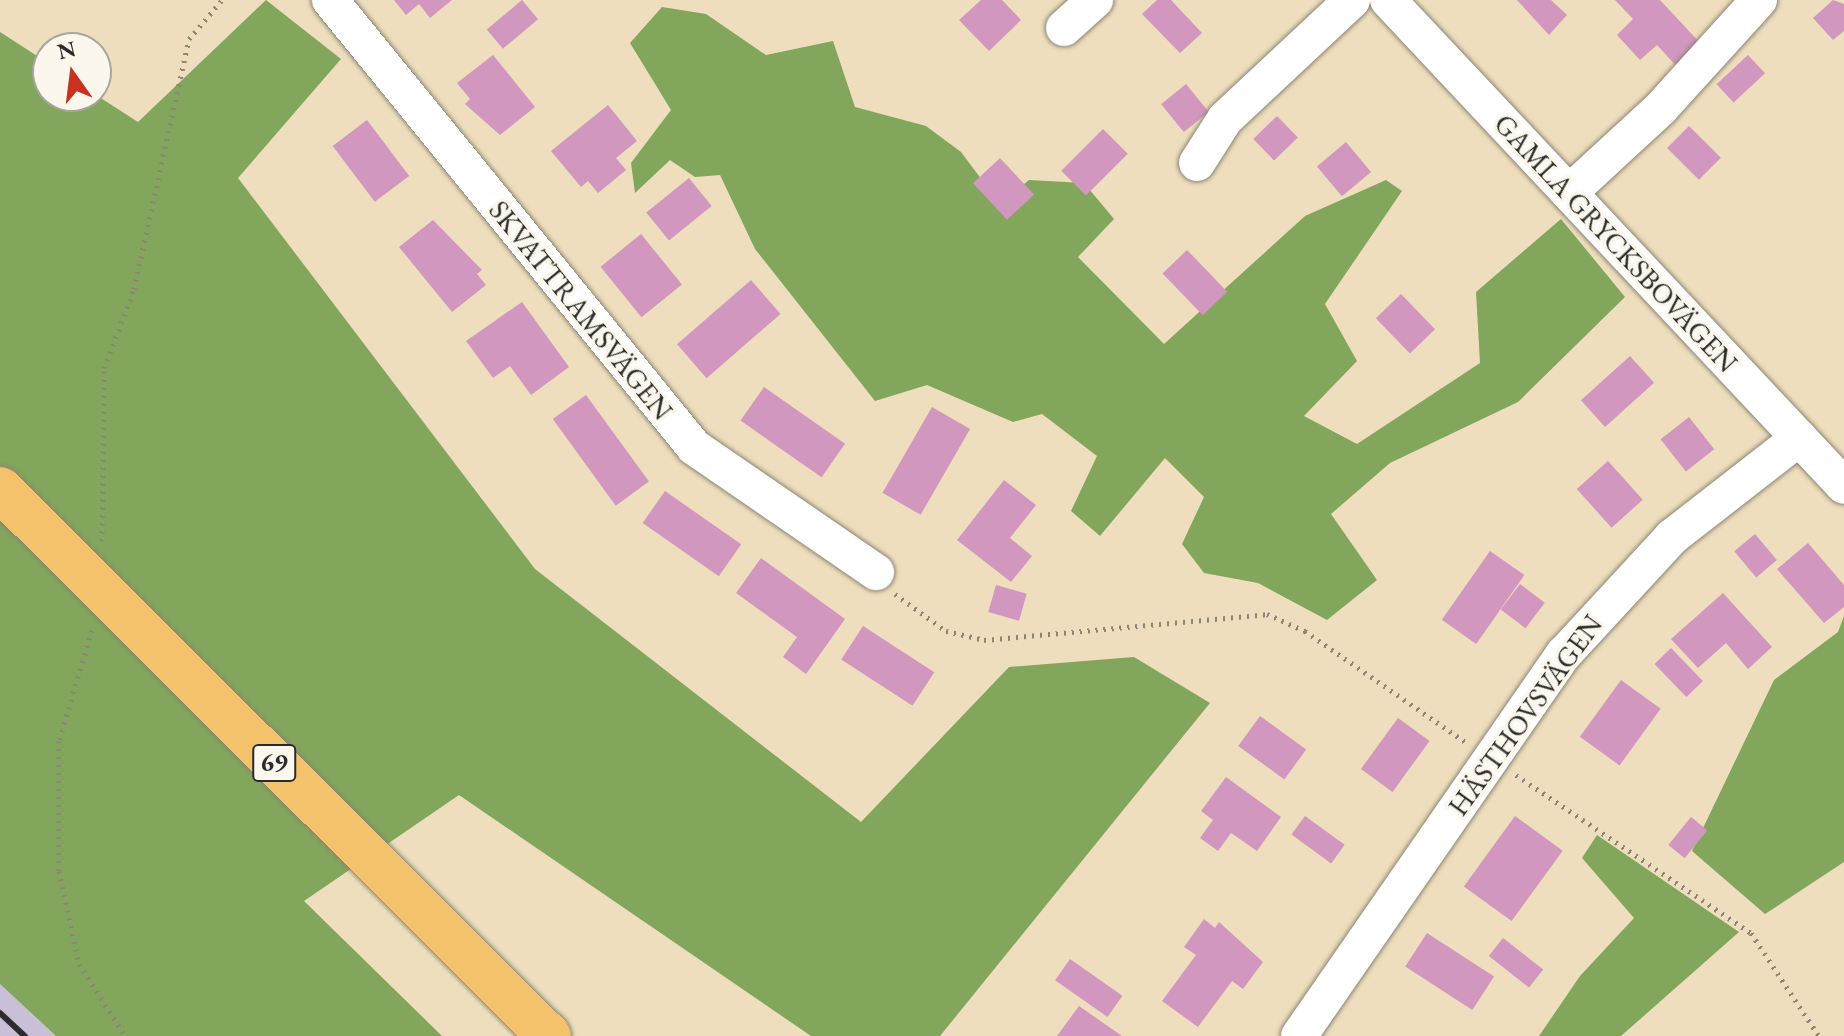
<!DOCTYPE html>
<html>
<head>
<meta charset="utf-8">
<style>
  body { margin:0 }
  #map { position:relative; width:1844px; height:1036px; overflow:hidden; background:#eedebd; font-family:"EB Garamond",serif }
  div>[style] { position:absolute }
  .industrial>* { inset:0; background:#c9bfd7 }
  .forest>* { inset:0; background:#82a65c }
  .building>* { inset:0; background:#d197be; transform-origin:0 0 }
  .path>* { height:5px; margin-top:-2.5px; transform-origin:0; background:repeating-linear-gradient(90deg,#8c8474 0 2px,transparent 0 8px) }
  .roads { filter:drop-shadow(0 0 2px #8c8474) drop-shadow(0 0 2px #8c8474) }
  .minor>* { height:36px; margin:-18px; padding:0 18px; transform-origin:18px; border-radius:18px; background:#fff }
  .major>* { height:44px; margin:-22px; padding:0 22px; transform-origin:22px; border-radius:22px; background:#f4c26a }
  .rail>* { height:6px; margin:-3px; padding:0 3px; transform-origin:3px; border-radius:3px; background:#2b2b2b }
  span { translate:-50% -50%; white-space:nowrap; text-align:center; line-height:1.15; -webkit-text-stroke:7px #fbf7ec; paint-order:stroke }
  .shield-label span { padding:2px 6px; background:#fbf7ec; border:2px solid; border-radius:6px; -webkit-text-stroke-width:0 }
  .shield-label { font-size:26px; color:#2b2b2b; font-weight:700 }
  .street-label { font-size:28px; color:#2b2b2b }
  .north { position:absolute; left:32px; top:32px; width:80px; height:80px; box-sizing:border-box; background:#fbf7ec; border:2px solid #a8a59f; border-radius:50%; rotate:346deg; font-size:22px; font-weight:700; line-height:32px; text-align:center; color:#2b2b2b }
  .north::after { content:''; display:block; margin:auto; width:28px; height:36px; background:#c8321e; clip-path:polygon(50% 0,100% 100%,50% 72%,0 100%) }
</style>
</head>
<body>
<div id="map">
  <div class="industrial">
    <i style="clip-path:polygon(0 984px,56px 1036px,0 1036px)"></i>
  </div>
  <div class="forest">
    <i style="clip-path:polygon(266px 0,341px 59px,238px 178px,535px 569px,861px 822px,1009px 667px,1134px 657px,1210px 703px,940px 1036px,811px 1036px,459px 795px,304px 901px,442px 1036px,56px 1036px,0 984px,0 32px,48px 63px,48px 96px,96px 95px,138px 122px)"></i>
    <i style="clip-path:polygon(662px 7px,706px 14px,766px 55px,833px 41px,855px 107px,926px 126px,961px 152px,1000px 204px,1029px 180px,1084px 183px,1114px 219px,1078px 257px,1164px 344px,1305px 216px,1386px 180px,1402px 191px,1325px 304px,1357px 361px,1304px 416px,1357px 444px,1480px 363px,1476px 292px,1561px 219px,1625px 297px,1518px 402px,1390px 463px,1331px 514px,1377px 580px,1327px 620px,1258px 583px,1204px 573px,1182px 544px,1204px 497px,1165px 458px,1100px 536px,1071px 511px,1097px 456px,1042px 414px,1013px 422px,927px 385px,875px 401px,755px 249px,720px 175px,695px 177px,670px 160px,635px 193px,631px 163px,671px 110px,630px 43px)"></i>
    <i style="clip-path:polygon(1844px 616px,1844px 862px,1765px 914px,1692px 851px,1774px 680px,1838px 632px)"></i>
    <i style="clip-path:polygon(1597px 835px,1739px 932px,1621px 1036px,1539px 1036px,1580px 976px,1634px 918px,1582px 858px)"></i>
  </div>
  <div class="building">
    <i style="clip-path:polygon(394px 0,452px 0,430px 18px,419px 4px,406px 15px)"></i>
    <i style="left:522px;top:0;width:25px;height:46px;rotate:50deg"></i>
    <i style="clip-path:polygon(981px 0,1002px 0,1021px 20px,989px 51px,959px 20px)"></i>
    <i style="clip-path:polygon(1157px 0,1171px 0,1202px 33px,1180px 53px,1142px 14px)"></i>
    <i style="clip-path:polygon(1517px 0,1551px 0,1567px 15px,1549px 35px)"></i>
    <i style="clip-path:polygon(1615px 0,1660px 0,1702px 45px,1678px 68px,1657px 45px,1640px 60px,1617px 35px,1633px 19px)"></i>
    <i style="clip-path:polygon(1833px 0,1844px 4px,1844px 31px,1833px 40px,1813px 18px)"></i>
    <i style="clip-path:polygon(493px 55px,535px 107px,500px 135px,465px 104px,470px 99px,457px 83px)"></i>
    <i style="left:1748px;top:55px;width:25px;height:43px;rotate:47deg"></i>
    <i style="left:1186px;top:84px;width:36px;height:32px;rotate:51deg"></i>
    <i style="clip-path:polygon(608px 105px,637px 141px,616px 158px,626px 170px,598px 193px,588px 181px,581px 187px,551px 151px)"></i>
    <i style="left:1277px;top:116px;width:30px;height:33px;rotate:46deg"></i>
    <i style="left:367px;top:120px;width:70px;height:43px;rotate:53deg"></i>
    <i style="left:1689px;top:126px;width:45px;height:31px;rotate:45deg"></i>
    <i style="left:1103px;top:129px;width:35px;height:59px;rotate:45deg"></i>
    <i style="left:1346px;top:142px;width:39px;height:38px;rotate:50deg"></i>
    <i style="left:1000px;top:158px;width:50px;height:37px;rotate:47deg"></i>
    <i style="left:689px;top:178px;width:36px;height:55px;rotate:51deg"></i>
    <i style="clip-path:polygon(433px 220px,482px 270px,477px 274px,486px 285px,452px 312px,399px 247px)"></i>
    <i style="left:641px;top:234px;width:65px;height:52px;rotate:51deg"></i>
    <i style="left:1187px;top:250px;width:58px;height:34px;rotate:46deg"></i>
    <i style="left:751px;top:280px;width:45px;height:98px;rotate:49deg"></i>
    <i style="left:1401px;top:294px;width:49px;height:35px;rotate:46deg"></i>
    <i style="clip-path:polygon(522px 302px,569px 367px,531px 395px,510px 366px,493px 378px,466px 341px)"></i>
    <i style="left:1630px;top:356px;width:36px;height:66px;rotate:48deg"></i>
    <i style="left:764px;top:387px;width:99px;height:41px;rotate:35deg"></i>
    <i style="left:586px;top:395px;width:107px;height:41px;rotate:54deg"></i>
    <i style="left:932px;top:407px;width:44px;height:99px;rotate:30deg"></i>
    <i style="left:1689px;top:417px;width:41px;height:36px;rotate:52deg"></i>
    <i style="left:1608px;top:461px;width:52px;height:42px;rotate:48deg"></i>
    <i style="clip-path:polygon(1004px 480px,1036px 505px,1010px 538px,1032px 556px,1011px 582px,957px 540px)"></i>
    <i style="left:665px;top:491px;width:93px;height:39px;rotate:35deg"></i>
    <i style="left:1755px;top:534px;width:34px;height:27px;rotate:50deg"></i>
    <i style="clip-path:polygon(1808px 543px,1844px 585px,1844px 607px,1824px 623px,1777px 569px)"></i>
    <i style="left:1490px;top:551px;width:42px;height:84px;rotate:35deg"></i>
    <i style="clip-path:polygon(761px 558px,845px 619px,806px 674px,783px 657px,797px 637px,736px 593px)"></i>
    <i style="left:1520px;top:584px;width:31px;height:32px;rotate:37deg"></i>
    <i style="left:996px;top:585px;width:32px;height:28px;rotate:16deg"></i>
    <i style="clip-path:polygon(1723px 593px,1772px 647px,1748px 669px,1726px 643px,1698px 668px,1671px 639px)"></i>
    <i style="left:863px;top:626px;width:85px;height:40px;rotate:33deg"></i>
    <i style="left:1671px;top:648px;width:46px;height:23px;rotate:46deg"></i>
    <i style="left:1621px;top:680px;width:49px;height:70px;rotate:36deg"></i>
    <i style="left:1260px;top:716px;width:57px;height:37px;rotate:36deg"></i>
    <i style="left:1398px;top:718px;width:39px;height:63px;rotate:36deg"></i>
    <i style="clip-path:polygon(1226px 777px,1281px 817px,1257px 851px,1231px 833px,1218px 851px,1200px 838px,1213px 820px,1201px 811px)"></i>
    <i style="left:1305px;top:816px;width:49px;height:23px;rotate:36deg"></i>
    <i style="left:1515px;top:816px;width:59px;height:87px;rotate:36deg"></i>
    <i style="left:1691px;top:817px;width:21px;height:36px;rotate:39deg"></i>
    <i style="clip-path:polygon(1204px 919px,1215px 928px,1219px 922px,1263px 962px,1243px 989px,1232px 981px,1198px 1027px,1162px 1001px,1196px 955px,1184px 947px)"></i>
    <i style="left:1427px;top:933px;width:80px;height:40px;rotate:33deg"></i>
    <i style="left:1503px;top:938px;width:51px;height:23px;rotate:38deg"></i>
    <i style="left:1070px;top:959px;width:64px;height:26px;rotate:35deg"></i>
    <i style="clip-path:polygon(1079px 1006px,1122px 1036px,1057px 1036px)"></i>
  </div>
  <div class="path">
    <i style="left:102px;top:541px;width:173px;rotate:-89.3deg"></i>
    <i style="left:104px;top:368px;width:85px;rotate:-69.2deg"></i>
    <i style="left:134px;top:289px;width:256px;rotate:-77.6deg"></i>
    <i style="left:189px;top:39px;width:51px;rotate:-49.8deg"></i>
    <i style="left:895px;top:594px;width:63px;rotate:36deg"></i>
    <i style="left:946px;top:631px;width:39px;rotate:13deg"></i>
    <i style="left:984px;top:640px;width:284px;rotate:-5.2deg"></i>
    <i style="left:1267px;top:614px;width:42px;rotate:24.1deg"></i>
    <i style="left:1305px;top:631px;width:197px;rotate:34.7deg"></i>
    <i style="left:92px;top:630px;width:116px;rotate:106.6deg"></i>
    <i style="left:59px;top:741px;width:130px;rotate:90deg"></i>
    <i style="left:59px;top:871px;width:95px;rotate:77.9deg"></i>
    <i style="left:79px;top:964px;width:85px;rotate:57.4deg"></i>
    <i style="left:1516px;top:775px;width:283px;rotate:33.9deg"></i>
    <i style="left:1751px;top:933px;width:123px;rotate:56.6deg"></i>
  </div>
  <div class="roads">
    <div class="minor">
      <i style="left:330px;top:0;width:576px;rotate:50.84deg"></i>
      <i style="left:694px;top:447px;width:221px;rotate:34.5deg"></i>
      <i style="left:1388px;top:0;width:666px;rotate:46.82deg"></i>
      <i style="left:1064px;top:28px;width:42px;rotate:-42.1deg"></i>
      <i style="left:1197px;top:163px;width:52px;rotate:-57.5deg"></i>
      <i style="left:1225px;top:119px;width:174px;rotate:-43.1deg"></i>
      <i style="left:1569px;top:193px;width:125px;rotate:-42.7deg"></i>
      <i style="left:1661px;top:108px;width:146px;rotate:-47.8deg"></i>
      <i style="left:1299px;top:1036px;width:465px;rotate:-55.3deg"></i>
      <i style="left:1564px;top:654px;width:159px;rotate:-47.3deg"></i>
      <i style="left:1672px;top:537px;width:161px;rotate:-37.9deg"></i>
    </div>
    <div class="major">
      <i style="left:0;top:489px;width:775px;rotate:44.9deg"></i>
    </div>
  </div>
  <div class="rail">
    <i style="left:0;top:1013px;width:34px;rotate:43deg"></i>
  </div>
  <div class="shield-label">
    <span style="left:274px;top:763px">69</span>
  </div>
  <div class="street-label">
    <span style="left:1616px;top:243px;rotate:47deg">GAMLA GRYCKSBOVÄGEN</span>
    <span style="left:581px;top:310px;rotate:51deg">SKVATTRAMSVÄGEN</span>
    <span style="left:1525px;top:715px;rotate:-54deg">HÄSTHOVSVÄGEN</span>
  </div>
  <div class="north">N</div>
</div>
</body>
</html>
